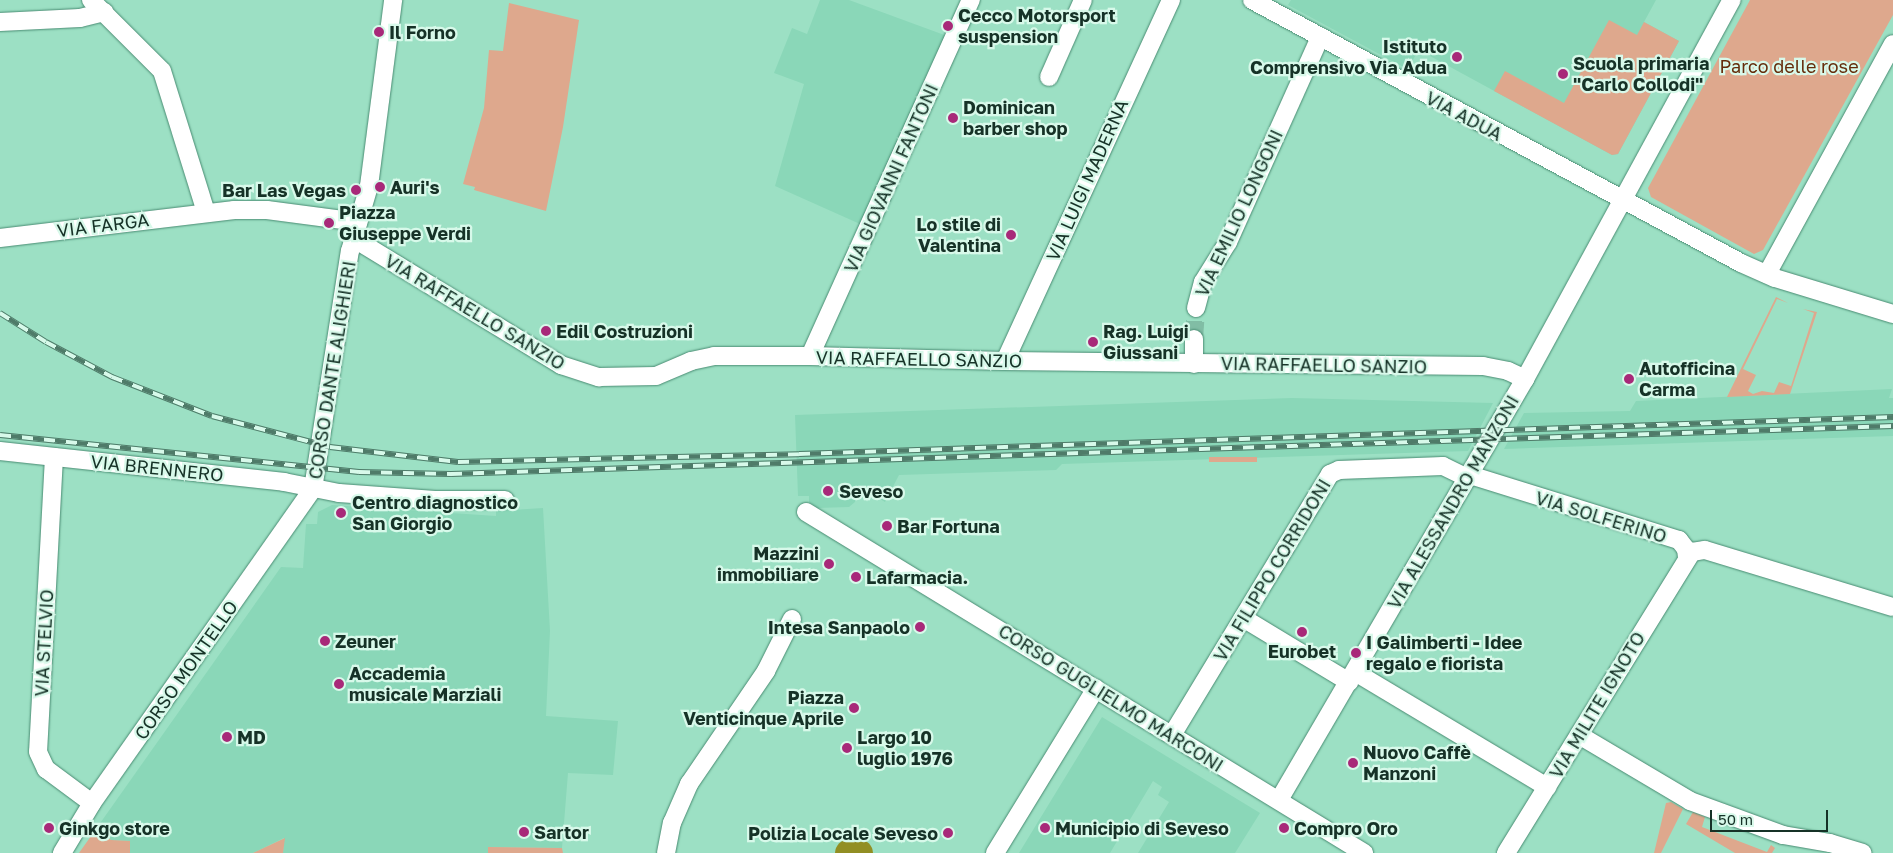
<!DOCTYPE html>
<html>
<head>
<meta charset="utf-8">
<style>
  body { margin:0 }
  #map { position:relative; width:1893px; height:853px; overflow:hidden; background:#9ce0c4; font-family:"Golos Text",sans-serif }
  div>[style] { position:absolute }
  .built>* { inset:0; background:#8ad7b8 }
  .green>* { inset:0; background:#dea88d; transform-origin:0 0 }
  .river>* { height:29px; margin:-14.5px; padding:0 14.5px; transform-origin:14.5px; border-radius:14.5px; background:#928e23 }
  .street-tunnel>* { height:18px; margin-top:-9px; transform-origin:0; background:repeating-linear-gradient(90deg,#81bda5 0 18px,transparent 0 27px) }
  .roads { filter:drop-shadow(0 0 1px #498b72) drop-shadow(0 0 1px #498b72) }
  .street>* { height:18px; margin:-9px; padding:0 9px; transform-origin:9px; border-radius:9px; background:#fff }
  .rail>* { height:5.5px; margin-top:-2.75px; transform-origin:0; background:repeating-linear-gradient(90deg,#d8f9ea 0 11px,#4f7b69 0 22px); box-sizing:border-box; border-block:1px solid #4f7b69 }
  .dots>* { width:14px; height:14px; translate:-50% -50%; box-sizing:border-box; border:2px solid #d8f9ea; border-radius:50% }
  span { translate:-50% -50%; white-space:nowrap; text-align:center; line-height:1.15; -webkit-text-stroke:4.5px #d8f9ea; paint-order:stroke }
  .poi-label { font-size:18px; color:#163227; font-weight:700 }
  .left { translate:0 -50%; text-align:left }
  .right { translate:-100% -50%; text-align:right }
  .park-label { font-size:18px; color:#642c0a }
  .street-label { font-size:18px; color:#163227 }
  .scale { position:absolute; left:1710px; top:810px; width:118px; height:22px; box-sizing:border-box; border:2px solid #163227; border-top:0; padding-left:6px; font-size:15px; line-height:18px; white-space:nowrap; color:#163227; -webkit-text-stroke:4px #d8f9ea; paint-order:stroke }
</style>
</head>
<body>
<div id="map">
  <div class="built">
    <i style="clip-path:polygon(820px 0,849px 0,947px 36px,860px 224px,775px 186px,804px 84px,774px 73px,792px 28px,807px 34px)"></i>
    <i style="clip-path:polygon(1291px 0,1656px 0,1644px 22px,1679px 41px,1618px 154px,1612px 155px,1419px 50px,1407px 69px,1288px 5px)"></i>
    <i style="clip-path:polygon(1892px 389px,1889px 398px,1893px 398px,1893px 436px,1504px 449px,1524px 413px,1630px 411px,1636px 401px)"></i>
    <i style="clip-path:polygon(1292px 398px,1493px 403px,1468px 451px,1062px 464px,1056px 470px,899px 475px,885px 502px,872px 494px,856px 494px,855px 502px,849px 507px,817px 508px,809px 502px,809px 496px,798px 496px,795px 415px)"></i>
    <i style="clip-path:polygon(332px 505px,496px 516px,496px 511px,543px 508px,550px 631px,546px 716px,618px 721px,613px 775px,568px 773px,562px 848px,488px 847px,488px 853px,283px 853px,284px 838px,253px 853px,130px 853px,130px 841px,111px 840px,96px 829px,281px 567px,303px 568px,306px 524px,317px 524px,318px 512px)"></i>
    <i style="clip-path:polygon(1102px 717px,1260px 813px,1235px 853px,1138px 853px,1169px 802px,1158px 795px,1162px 787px,1153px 781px,1110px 853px,1019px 853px)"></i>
  </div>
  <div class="green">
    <i style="clip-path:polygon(1750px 0,1893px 0,1893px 15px,1763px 250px,1754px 254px,1651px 197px,1648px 188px)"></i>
    <i style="clip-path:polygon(509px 3px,579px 20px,563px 127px,546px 211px,474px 190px,475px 187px,463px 184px,484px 108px,489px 50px,503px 51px)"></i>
    <i style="clip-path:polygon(1609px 20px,1637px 35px,1644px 22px,1679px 41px,1618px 154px,1612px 155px,1494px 91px,1505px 71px,1564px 103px)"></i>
    <i style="clip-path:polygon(1776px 297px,1788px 303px,1777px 299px,1743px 369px,1756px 375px,1748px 391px,1753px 394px,1762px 391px,1774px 393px,1779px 382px,1791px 386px,1814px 313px,1803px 309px,1817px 312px,1790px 394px,1727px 397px)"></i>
    <i style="left:1257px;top:457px;width:5px;height:48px;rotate:90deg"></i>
    <i style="clip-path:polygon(1671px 802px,1683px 809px,1661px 853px,1654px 853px,1666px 803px)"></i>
    <i style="clip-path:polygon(1693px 812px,1705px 817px,1702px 827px,1767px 852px,1771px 845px,1775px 848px,1772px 853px,1735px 853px,1686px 824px)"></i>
    <i style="clip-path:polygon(96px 829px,111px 840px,130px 841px,130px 853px,79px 853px)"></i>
    <i style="clip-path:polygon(285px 838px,283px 853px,253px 853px)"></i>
    <i style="clip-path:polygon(488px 847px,562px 848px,563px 853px,488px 853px)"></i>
  </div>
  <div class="river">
    <i style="left:849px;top:853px;width:9px"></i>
  </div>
  <div class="street-tunnel">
    <i style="left:1194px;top:339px;width:31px;rotate:-86deg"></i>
  </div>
  <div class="roads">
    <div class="street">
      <i style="left:91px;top:0;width:100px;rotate:45deg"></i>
      <i style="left:162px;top:71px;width:148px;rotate:72.7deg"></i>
      <i style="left:1252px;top:0;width:555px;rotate:28.27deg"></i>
      <i style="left:1741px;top:263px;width:37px;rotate:24deg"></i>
      <i style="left:1775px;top:278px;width:123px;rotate:17deg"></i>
      <i style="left:0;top:22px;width:80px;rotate:-2.9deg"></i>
      <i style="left:80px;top:18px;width:25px;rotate:-14deg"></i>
      <i style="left:1049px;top:77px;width:84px;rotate:-66.2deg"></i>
      <i style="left:0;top:238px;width:236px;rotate:-6.8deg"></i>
      <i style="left:234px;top:210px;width:33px"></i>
      <i style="left:267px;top:210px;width:92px;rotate:7.5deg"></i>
      <i style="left:353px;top:238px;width:244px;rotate:31.4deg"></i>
      <i style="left:561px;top:365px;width:40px;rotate:18deg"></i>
      <i style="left:599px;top:377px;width:57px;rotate:-1deg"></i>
      <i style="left:656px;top:376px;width:38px;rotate:-23deg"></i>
      <i style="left:691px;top:361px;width:24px;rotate:-12deg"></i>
      <i style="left:714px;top:356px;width:96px"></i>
      <i style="left:810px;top:356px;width:195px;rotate:1.5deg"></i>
      <i style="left:1005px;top:361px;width:478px;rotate:0.6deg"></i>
      <i style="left:1483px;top:366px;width:25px;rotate:11deg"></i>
      <i style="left:1508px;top:371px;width:19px;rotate:25deg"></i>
      <i style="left:1767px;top:274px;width:262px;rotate:-61.3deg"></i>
      <i style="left:1196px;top:308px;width:27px;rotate:-75deg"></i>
      <i style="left:1203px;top:282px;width:47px;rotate:-58deg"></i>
      <i style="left:1228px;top:242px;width:225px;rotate:-65.8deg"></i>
      <i style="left:810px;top:356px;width:391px;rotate:-65.7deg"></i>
      <i style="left:1005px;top:361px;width:397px;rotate:-65.3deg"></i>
      <i style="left:1194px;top:364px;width:25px;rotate:-90deg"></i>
      <i style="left:0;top:451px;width:286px;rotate:6.2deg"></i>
      <i style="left:284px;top:482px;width:56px;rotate:11.3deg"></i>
      <i style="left:339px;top:493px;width:96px;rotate:4.2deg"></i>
      <i style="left:435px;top:500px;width:70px"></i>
      <i style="left:54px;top:457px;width:295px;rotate:93.1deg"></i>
      <i style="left:38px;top:752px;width:19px;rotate:65deg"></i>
      <i style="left:46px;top:769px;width:57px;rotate:36.5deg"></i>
      <i style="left:1470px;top:475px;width:219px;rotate:17.3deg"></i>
      <i style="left:1679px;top:540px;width:11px;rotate:52deg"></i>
      <i style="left:1686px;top:549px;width:8px;rotate:83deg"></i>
      <i style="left:806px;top:512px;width:654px;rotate:31.43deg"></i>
      <i style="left:1243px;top:618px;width:124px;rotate:31.1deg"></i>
      <i style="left:1355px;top:672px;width:224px;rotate:30.9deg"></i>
      <i style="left:1172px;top:735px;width:305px;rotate:-58.8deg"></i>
      <i style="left:1330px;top:474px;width:10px;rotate:-24deg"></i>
      <i style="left:1339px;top:470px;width:104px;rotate:-2.2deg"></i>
      <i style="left:1443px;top:466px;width:28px;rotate:26deg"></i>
      <i style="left:1579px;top:735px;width:129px;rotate:30.7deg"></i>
      <i style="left:1690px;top:801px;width:99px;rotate:20.1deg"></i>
      <i style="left:1783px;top:835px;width:48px;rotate:9.7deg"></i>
      <i style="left:1830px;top:843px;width:34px;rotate:17deg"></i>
      <i style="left:1279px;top:800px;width:488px;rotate:-59.7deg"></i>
      <i style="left:1525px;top:379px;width:432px;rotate:-61.4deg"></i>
      <i style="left:62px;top:853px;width:58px;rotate:-59deg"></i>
      <i style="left:92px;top:803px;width:384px;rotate:-54.9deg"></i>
      <i style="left:313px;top:489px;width:241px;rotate:-81.2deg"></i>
      <i style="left:350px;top:251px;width:68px;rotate:-73.7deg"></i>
      <i style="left:369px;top:186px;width:188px;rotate:-82.6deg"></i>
      <i style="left:666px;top:853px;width:31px;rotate:-79deg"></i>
      <i style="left:672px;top:823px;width:43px;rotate:-66.4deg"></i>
      <i style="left:689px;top:784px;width:137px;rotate:-55.7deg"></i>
      <i style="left:766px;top:671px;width:58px;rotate:-63.4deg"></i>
      <i style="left:995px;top:853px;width:193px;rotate:-58.5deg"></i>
      <i style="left:1506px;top:853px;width:354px;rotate:-58.3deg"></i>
      <i style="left:1692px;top:552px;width:13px;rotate:-9deg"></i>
      <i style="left:1705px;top:550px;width:196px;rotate:16.9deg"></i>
    </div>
  </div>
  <div class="rail">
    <i style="left:0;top:313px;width:54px;rotate:32.2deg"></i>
    <i style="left:46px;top:342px;width:75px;rotate:27.9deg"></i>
    <i style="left:112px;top:377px;width:107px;rotate:21.3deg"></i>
    <i style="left:212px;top:416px;width:122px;rotate:14.7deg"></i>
    <i style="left:330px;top:447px;width:129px;rotate:6.7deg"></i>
    <i style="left:458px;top:462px;width:341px;rotate:-1.3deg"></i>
    <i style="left:799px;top:454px;width:1095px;rotate:-1.94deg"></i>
    <i style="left:0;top:435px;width:361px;rotate:5.9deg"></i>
    <i style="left:359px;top:472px;width:92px;rotate:1.2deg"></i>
    <i style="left:451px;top:474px;width:1443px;rotate:-1.91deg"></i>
  </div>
  <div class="dots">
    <i style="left:948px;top:26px;background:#a82979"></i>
    <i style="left:379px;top:32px;background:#a82979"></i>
    <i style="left:1457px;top:57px;background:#a82979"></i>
    <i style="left:1563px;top:74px;background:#a82979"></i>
    <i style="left:953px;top:118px;background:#a82979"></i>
    <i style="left:380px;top:187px;background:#a82979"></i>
    <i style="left:356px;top:190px;background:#a82979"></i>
    <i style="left:329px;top:223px;background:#a82979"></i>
    <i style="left:1011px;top:235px;background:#a82979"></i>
    <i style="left:546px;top:331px;background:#a82979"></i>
    <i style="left:1093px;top:342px;background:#a82979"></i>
    <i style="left:1629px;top:379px;background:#a82979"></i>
    <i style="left:828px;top:491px;background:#a82979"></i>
    <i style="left:341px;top:513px;background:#a82979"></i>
    <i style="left:887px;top:526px;background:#a82979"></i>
    <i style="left:829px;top:564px;background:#a82979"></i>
    <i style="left:856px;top:577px;background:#a82979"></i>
    <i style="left:920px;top:627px;background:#a82979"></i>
    <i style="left:1302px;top:632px;background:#a82979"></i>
    <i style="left:325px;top:641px;background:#a82979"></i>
    <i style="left:1356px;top:653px;background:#a82979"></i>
    <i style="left:339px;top:684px;background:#a82979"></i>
    <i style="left:854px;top:708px;background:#a82979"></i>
    <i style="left:227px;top:737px;background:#a82979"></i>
    <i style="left:847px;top:748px;background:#a82979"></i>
    <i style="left:1353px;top:763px;background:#a82979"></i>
    <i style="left:49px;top:828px;background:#a82979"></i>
    <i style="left:1045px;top:828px;background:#a82979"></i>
    <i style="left:1284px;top:828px;background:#a82979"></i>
    <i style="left:524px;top:832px;background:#a82979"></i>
    <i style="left:948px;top:833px;background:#a82979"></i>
  </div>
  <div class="poi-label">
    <span class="left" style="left:958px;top:26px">Cecco Motorsport<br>suspension</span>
    <span class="left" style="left:389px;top:32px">Il Forno</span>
    <span class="right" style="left:1447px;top:57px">Istituto<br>Comprensivo Via Adua</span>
    <span class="left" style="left:1573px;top:74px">Scuola primaria<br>"Carlo Collodi"</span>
    <span class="left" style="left:963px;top:118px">Dominican<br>barber shop</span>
    <span class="left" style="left:390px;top:187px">Auri's</span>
    <span class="right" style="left:346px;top:190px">Bar Las Vegas</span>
    <span class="left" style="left:339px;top:223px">Piazza<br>Giuseppe Verdi</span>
    <span class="right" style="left:1001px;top:235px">Lo stile di<br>Valentina</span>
    <span class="left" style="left:556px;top:331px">Edil Costruzioni</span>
    <span class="left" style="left:1103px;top:342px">Rag. Luigi<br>Giussani</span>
    <span class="left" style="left:1639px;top:379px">Autofficina<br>Carma</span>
    <span class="left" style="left:839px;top:491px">Seveso</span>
    <span class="left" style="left:352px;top:513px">Centro diagnostico<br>San Giorgio</span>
    <span class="left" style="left:897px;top:526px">Bar Fortuna</span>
    <span class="right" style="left:819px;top:564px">Mazzini<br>immobiliare</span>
    <span class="left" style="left:866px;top:577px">Lafarmacia.</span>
    <span class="right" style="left:910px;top:627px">Intesa Sanpaolo</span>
    <span class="left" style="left:335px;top:641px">Zeuner</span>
    <span class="left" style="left:1366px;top:653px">I Galimberti - Idee<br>regalo e fiorista</span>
    <span style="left:1302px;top:651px">Eurobet</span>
    <span class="left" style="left:349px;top:684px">Accademia<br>musicale Marziali</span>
    <span class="right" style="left:844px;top:708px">Piazza<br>Venticinque Aprile</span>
    <span class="left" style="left:237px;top:737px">MD</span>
    <span class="left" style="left:857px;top:748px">Largo 10<br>luglio 1976</span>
    <span class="left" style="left:1363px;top:763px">Nuovo Caffè<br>Manzoni</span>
    <span class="left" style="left:59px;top:828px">Ginkgo store</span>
    <span class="left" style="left:1055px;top:828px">Municipio di Seveso</span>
    <span class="left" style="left:1294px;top:828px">Compro Oro</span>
    <span class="left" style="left:534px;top:832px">Sartor</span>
    <span class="right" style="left:938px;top:833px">Polizia Locale Seveso</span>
  </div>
  <div class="park-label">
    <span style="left:1789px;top:66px">Parco delle rose</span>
  </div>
  <div class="street-label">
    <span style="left:1464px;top:116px;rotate:28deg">VIA ADUA</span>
    <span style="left:891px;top:178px;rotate:-66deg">VIA GIOVANNI FANTONI</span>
    <span style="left:1087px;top:180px;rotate:-66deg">VIA LUIGI MADERNA</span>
    <span style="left:1239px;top:213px;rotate:-65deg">VIA EMILIO LONGONI</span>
    <span style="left:103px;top:225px;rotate:-7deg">VIA FARGA</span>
    <span style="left:475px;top:312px;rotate:31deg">VIA RAFFAELLO SANZIO</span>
    <span style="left:919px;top:359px;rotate:1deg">VIA RAFFAELLO SANZIO</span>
    <span style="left:1324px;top:365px;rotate:1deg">VIA RAFFAELLO SANZIO</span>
    <span style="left:332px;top:370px;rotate:-81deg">CORSO DANTE ALIGHIERI</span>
    <span style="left:157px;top:468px;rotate:6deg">VIA BRENNERO</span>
    <span style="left:1453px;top:502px;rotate:-60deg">VIA ALESSANDRO MANZONI</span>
    <span style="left:1601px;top:517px;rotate:17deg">VIA SOLFERINO</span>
    <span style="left:1272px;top:570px;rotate:-59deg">VIA FILIPPO CORRIDONI</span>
    <span style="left:44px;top:643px;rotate:-87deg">VIA STELVIO</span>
    <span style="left:186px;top:670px;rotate:-55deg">CORSO MONTELLO</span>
    <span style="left:1111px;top:698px;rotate:32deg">CORSO GUGLIELMO MARCONI</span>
    <span style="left:1597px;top:705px;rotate:-59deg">VIA MILITE IGNOTO</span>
  </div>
  <div class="scale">50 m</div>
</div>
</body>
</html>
